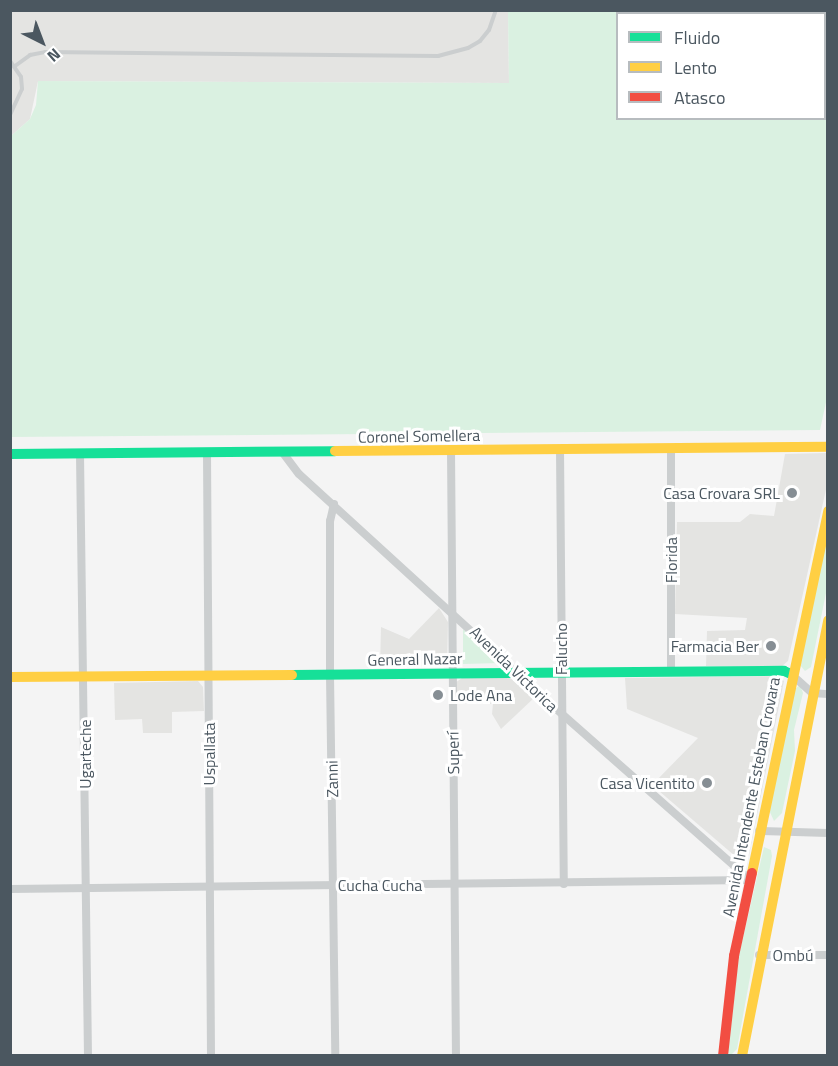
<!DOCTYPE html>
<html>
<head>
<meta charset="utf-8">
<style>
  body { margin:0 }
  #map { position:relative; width:838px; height:1066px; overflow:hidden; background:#f4f4f4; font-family:"Titillium Web",sans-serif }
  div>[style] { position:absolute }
  .commercial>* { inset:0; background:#e4e4e2 }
  .green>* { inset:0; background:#daf1e1 }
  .lane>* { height:4px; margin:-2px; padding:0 2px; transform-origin:2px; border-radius:2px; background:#cbcecf }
  .street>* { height:8px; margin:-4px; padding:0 4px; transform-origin:4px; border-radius:4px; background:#cbcecf }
  .fast>* { height:10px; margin:-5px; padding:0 5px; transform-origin:5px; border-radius:5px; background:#16e098 }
  .slow>* { height:10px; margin:-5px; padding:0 5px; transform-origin:5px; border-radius:5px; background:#ffcf43 }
  .jam>* { height:10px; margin:-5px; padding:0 5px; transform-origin:5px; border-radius:5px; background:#f24e42 }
  .dots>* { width:16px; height:16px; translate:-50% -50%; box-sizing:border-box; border:3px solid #fff; border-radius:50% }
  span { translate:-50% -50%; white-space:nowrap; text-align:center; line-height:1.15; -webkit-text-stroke:6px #fff; paint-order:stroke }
  .street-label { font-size:16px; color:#4b5760 }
  .poi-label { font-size:16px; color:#4b5760 }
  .right { translate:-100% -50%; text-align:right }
  .left { translate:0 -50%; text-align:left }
  .frame { position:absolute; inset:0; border:12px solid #4b5760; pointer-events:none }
  .legend { position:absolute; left:616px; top:12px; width:210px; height:108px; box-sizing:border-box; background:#fff; border:2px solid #b7bcbf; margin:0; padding:8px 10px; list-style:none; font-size:18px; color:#4b5760 }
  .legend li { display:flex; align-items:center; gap:12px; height:30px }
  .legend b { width:30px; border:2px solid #b7bcbf }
  .north { position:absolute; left:12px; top:12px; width:60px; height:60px; -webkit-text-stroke:4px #fff; paint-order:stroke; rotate:138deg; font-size:16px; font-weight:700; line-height:24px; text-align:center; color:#4b5760 }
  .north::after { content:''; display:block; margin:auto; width:21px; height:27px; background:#4b5760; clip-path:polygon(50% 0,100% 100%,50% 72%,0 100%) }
</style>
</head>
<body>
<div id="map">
  <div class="commercial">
    <i style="clip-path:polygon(11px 11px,508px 11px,509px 83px,38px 81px,30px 119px,11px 136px)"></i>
    <i style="clip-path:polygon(827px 453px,827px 485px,788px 661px,781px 667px,706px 666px,707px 631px,745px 630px,747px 618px,675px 614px,677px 522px,740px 522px,750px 514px,774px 516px,785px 454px)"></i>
    <i style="clip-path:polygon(439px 608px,448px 622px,447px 665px,380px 669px,381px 627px,409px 639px)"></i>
    <i style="clip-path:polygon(778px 676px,784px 681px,749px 855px,742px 862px,652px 785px,698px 738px,627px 709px,625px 678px)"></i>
    <i style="clip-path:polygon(462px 678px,510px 678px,535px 697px,501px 729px,492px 714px,493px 704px,456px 702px,455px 683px)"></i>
    <i style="clip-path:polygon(198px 681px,203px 687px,204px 711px,172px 712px,172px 733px,143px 733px,142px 719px,115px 720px,114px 683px)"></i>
  </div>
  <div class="green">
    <i style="clip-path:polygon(evenodd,508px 11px,827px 11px,828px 393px,820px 430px,11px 437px,11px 136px,30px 119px,36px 105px,38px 81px,509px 83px,508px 11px,618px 14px,824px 14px,824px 118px,618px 118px,618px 14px)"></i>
    <i style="clip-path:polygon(827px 527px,827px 588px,811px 667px,805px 671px,800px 665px)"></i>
    <i style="clip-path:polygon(463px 629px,500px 663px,463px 664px)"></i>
    <i style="clip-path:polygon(800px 685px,803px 693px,794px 730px,795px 751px,782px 813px,774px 821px,769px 810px,795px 689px)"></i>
    <i style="clip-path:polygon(764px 847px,771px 850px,772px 856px,737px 1049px,731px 1055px,728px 1053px,739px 955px)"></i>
  </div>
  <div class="lane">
    <i style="left:10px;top:61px;width:19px;rotate:55deg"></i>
    <i style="left:21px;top:77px;width:12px;rotate:85deg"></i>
    <i style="left:22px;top:89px;width:29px;rotate:115deg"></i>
    <i style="left:15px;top:66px;width:19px;rotate:-36deg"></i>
    <i style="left:30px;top:55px;width:15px;rotate:-11deg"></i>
    <i style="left:45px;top:52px;width:393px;rotate:0.6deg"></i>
    <i style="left:438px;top:56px;width:31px;rotate:-15deg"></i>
    <i style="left:468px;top:48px;width:14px;rotate:-30deg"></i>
    <i style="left:480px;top:41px;width:14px;rotate:-51deg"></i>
    <i style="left:489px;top:30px;width:21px;rotate:-71deg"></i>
  </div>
  <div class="street">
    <i style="left:560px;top:449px;width:435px;rotate:89.5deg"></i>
    <i style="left:451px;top:450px;width:606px;rotate:89.53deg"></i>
    <i style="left:207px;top:453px;width:603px;rotate:89.62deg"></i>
    <i style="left:283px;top:453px;width:26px;rotate:53deg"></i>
    <i style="left:299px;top:474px;width:356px;rotate:42.4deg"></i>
    <i style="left:562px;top:714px;width:251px;rotate:41.4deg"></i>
    <i style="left:80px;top:454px;width:602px;rotate:89.24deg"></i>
    <i style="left:334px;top:504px;width:17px;rotate:103deg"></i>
    <i style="left:330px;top:521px;width:154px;rotate:90deg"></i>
    <i style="left:330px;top:675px;width:381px;rotate:89.2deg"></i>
    <i style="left:671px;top:672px;width:224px;rotate:-90deg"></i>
    <i style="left:791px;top:674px;width:28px;rotate:42deg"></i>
    <i style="left:812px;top:693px;width:16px;rotate:4deg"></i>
    <i style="left:759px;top:831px;width:69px;rotate:1.7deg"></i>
    <i style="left:10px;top:889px;width:740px;rotate:-0.7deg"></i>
    <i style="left:759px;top:955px;width:69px"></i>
  </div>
  <div class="fast">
    <i style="left:10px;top:454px;width:325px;rotate:-0.5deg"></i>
    <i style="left:292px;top:675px;width:492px;rotate:-0.5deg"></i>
    <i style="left:784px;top:671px;width:8px;rotate:23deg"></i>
  </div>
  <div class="slow">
    <i style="left:335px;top:451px;width:493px;rotate:-0.5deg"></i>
    <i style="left:10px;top:677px;width:282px;rotate:-0.4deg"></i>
    <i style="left:752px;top:873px;width:370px;rotate:-78.1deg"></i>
    <i style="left:742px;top:1056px;width:444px;rotate:-78.8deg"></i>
  </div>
  <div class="jam">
    <i style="left:723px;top:1056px;width:101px;rotate:-83.7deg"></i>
    <i style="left:734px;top:956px;width:85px;rotate:-77.8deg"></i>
  </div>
  <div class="dots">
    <i style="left:792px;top:493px;background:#868e94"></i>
    <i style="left:771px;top:646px;background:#868e94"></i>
    <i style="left:438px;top:695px;background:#868e94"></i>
    <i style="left:707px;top:783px;background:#868e94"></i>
  </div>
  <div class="street-label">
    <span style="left:419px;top:436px;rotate:-1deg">Coronel Somellera</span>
    <span style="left:671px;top:560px;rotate:-90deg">Florida</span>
    <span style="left:561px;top:649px;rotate:-90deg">Falucho</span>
    <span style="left:415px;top:659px;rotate:-1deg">General Nazar</span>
    <span style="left:514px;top:669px;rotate:44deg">Avenida Victorica</span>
    <span style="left:453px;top:753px;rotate:-91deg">Superí</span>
    <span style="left:85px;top:754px;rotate:-90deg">Ugarteche</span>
    <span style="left:209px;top:754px;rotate:-90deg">Uspallata</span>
    <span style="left:332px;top:779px;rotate:-91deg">Zanni</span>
    <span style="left:751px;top:797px;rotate:-79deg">Avenida Intendente Esteban Crovara</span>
    <span style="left:380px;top:885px">Cucha Cucha</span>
    <span style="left:793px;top:955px">Ombú</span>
  </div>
  <div class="poi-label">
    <span class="right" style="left:780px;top:493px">Casa Crovara SRL</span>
    <span class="right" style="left:759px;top:646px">Farmacia Ber</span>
    <span class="left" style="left:450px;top:695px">Lode Ana</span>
    <span class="right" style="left:695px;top:783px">Casa Vicentito</span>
  </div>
  <div class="frame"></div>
  <ul class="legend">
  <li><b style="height:8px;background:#16e098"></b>Fluido</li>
  <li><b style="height:8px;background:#ffcf43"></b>Lento</li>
  <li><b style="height:8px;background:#f24e42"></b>Atasco</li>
  </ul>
  <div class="north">N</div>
</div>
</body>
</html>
